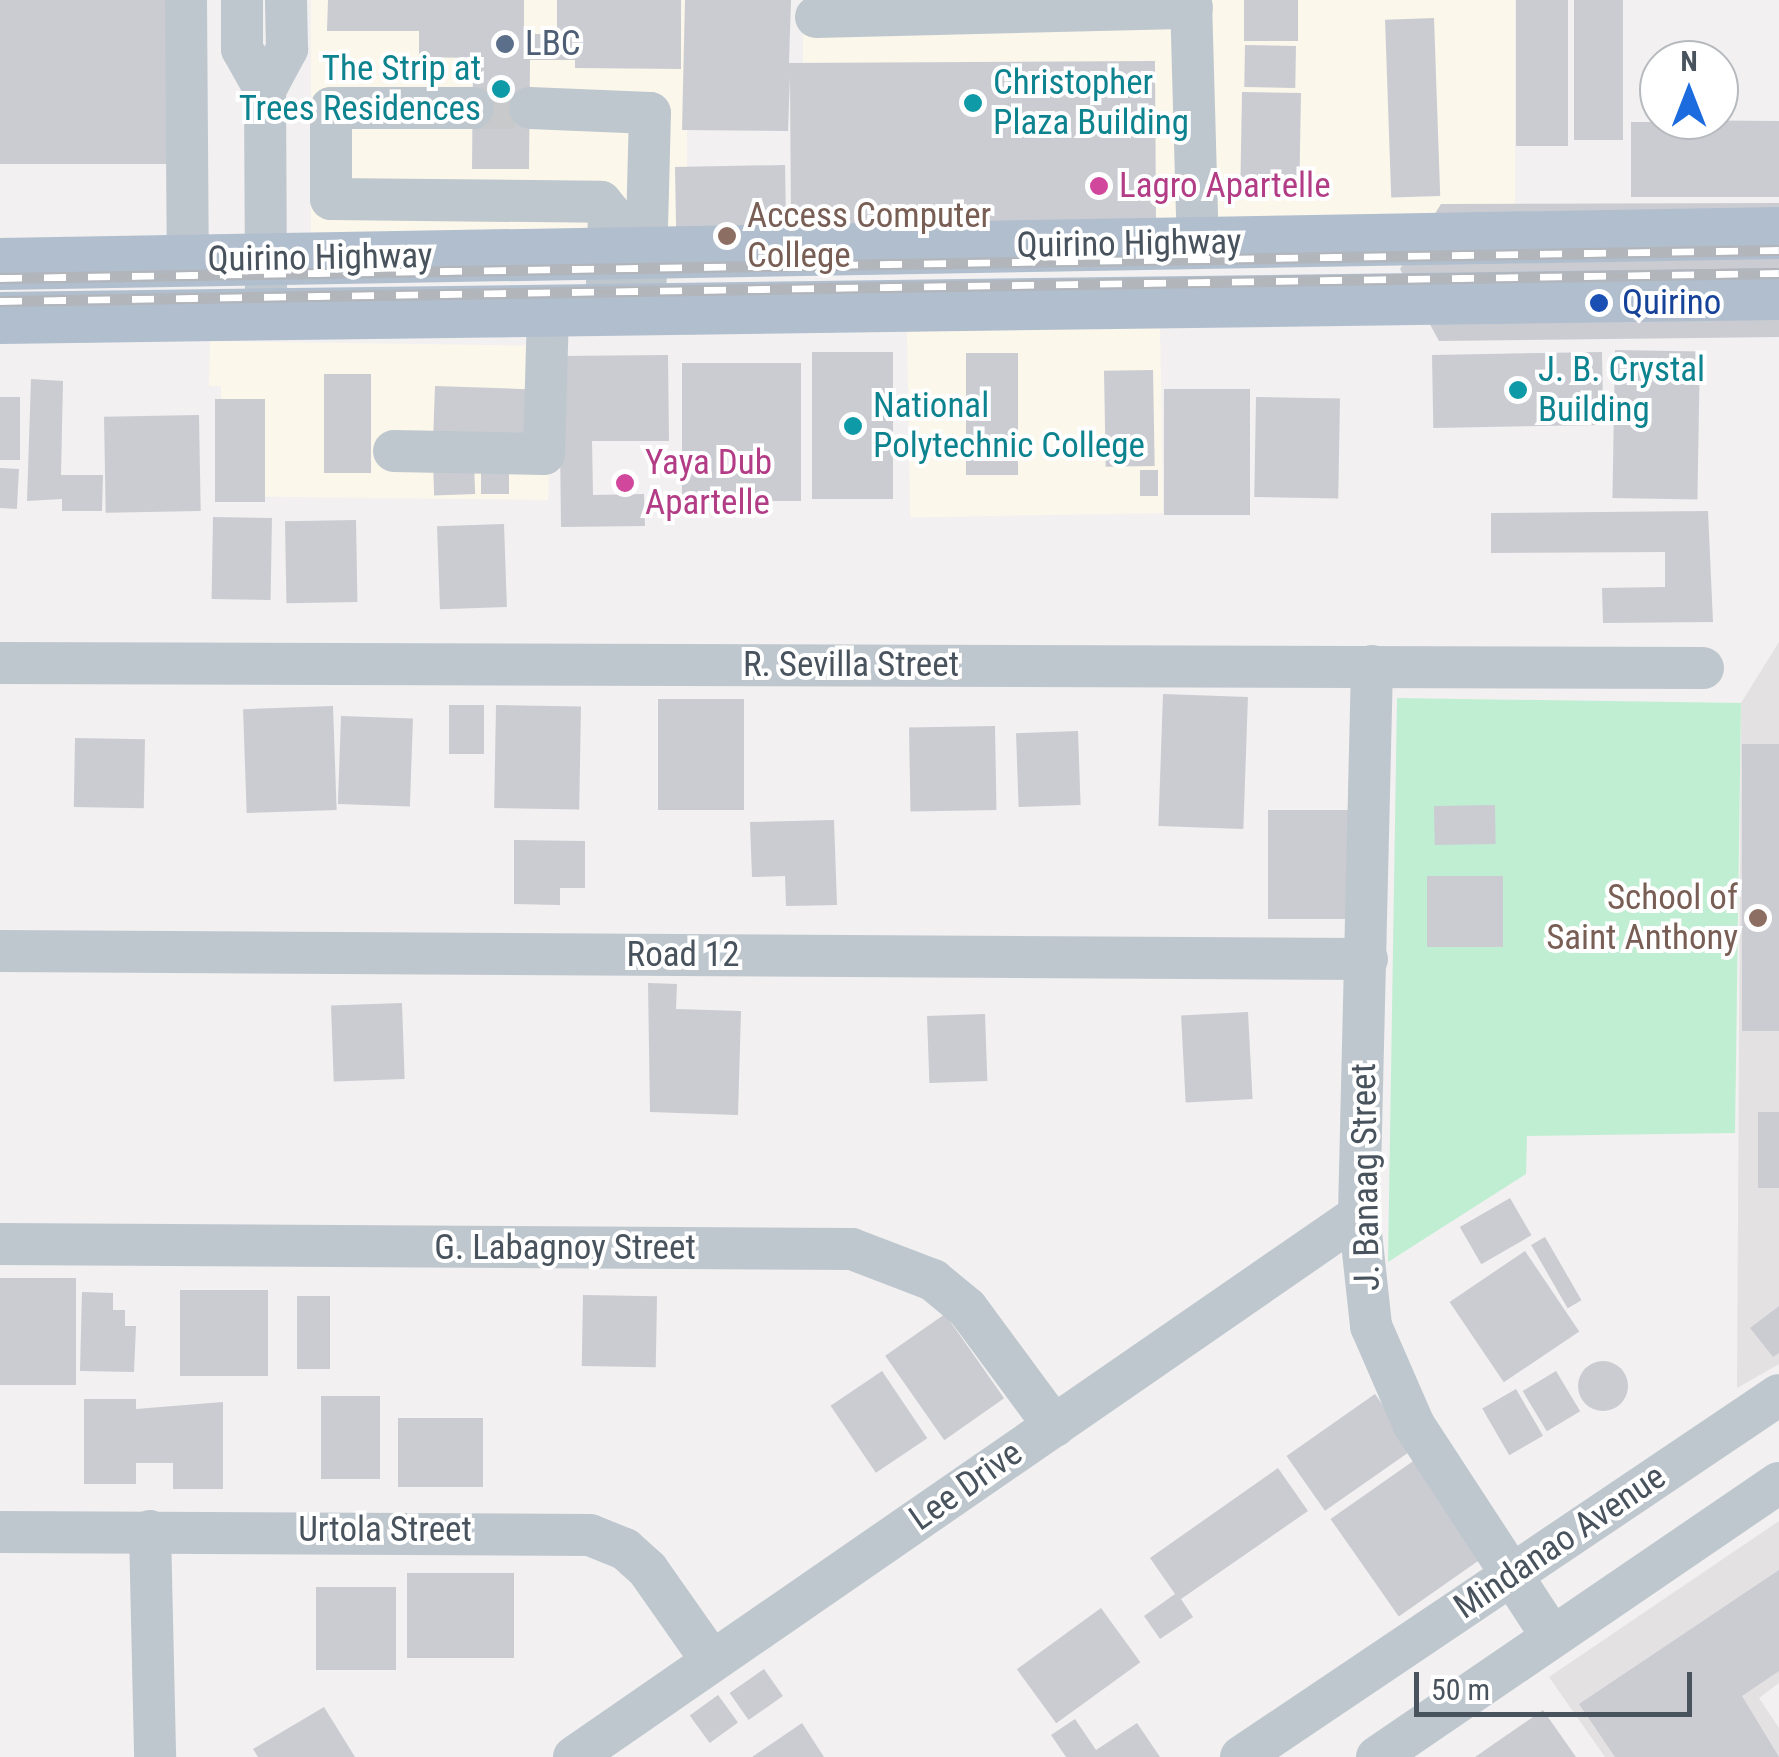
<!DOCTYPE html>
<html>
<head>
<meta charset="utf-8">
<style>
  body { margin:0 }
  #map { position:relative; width:1779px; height:1757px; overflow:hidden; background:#f2f0f0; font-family:"Roboto Condensed",sans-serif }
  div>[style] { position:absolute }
  .commercial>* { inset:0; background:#fcf7eb; transform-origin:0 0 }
  .education>* { inset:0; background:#e3e1e2 }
  .green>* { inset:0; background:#c0eed3 }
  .building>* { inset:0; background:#caccd2; transform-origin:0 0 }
  .round { border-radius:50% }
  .minor-tunnel>* { height:42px; margin-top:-21px; transform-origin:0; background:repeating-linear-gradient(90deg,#c8c9cb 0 42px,transparent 0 63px) }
  .minor>* { height:42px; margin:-21px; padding:0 21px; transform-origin:21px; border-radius:21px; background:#bec7ce }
  .major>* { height:52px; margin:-26px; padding:0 26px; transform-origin:26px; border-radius:26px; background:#b0bece }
  .rail>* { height:11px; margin-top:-5.5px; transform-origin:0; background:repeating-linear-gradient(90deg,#fff 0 22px,#b2b5ba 0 44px); box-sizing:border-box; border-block:2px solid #b2b5ba }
  .dots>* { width:28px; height:28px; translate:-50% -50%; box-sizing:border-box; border:5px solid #fff; border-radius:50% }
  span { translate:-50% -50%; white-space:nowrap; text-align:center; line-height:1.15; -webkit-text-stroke:8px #fff; paint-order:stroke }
  .service-label { font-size:35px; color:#4e5e75 }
  .left { translate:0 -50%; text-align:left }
  .culture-label { font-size:35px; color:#0d838f }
  .right { translate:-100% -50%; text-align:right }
  .hotel-label { font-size:35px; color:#b23c85 }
  .education-label { font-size:35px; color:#785e54 }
  .street-label { font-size:35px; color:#48535d }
  .transit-label { font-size:35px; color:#164399 }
  .north { position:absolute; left:1639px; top:40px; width:100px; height:100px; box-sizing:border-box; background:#fff; border:2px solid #b6babe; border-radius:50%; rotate:0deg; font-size:28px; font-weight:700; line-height:40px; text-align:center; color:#48535d }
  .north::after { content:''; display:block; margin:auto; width:35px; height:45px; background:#1d6cdf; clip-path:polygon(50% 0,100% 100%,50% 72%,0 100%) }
  .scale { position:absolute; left:1414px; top:1672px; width:278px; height:45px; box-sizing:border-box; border:5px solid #48535d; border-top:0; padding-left:12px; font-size:30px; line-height:35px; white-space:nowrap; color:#48535d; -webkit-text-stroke:8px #fff; paint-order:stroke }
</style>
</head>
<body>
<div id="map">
  <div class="commercial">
    <i style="left:311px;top:0;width:376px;height:234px"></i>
    <i style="left:803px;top:0;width:712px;height:225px"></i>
    <i style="left:1160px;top:324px;width:189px;height:253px;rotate:89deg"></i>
    <i style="clip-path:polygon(210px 341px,554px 346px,548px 500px,220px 496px,221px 386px,209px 386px)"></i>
  </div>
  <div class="education">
    <i style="clip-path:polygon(1779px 642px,1779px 1364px,1737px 1388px,1741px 703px)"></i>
    <i style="clip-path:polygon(1779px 1521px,1779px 1683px,1759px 1698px,1779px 1728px,1779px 1757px,1605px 1757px,1549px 1677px)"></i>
  </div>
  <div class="green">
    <i style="clip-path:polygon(1397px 698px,1741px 703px,1735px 1133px,1527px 1136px,1526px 1174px,1388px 1262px)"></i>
  </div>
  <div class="building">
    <i style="left:0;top:0;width:167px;height:164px"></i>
    <i style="clip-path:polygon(328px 0,524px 0,524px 34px,557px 34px,557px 0,681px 0,681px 69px,575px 68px,575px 60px,530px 60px,529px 169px,472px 169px,473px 58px,419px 57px,419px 31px,327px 31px)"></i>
    <i style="clip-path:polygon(685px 0,791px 0,789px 63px,1155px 61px,1156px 221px,791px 224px,790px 76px,788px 131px,682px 130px)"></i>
    <i style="left:1244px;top:0;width:54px;height:41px"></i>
    <i style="left:1516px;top:0;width:52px;height:146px"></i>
    <i style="left:1574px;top:0;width:49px;height:140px"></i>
    <i style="left:1434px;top:18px;width:178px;height:49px;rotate:88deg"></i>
    <i style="left:1245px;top:45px;width:51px;height:42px;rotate:1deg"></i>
    <i style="clip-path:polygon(1651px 89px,1659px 89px,1659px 120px,1779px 121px,1779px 197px,1631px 197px,1631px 122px,1652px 122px)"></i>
    <i style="left:1242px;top:92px;width:59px;height:94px;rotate:1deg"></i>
    <i style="left:785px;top:165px;width:78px;height:110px;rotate:89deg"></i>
    <i style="clip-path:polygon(1779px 203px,1779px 337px,1439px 341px,1400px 269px,1441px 204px)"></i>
    <i style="left:1615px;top:350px;width:85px;height:148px;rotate:1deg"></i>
    <i style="left:893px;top:352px;width:147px;height:81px;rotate:90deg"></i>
    <i style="left:1602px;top:352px;width:73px;height:170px;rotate:89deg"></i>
    <i style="left:1018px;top:353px;width:122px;height:52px;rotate:90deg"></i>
    <i style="clip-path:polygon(668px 355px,669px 441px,592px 441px,593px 495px,644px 494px,645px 526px,561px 527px,559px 356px)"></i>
    <i style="left:682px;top:363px;width:119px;height:138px"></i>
    <i style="left:1153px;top:370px;width:96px;height:49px;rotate:89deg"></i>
    <i style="left:324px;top:374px;width:47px;height:99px"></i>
    <i style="clip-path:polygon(31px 379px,63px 381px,61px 475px,103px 475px,102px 511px,62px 511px,62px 499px,27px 501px)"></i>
    <i style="left:435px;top:386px;width:105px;height:55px;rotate:2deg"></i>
    <i style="left:1164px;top:389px;width:86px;height:126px"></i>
    <i style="left:0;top:397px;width:20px;height:63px"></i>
    <i style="left:1256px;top:397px;width:84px;height:100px;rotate:1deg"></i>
    <i style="left:215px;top:399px;width:50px;height:103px"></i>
    <i style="left:199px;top:415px;width:96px;height:95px;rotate:89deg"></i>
    <i style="left:474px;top:462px;width:32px;height:41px;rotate:88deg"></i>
    <i style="left:0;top:468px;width:19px;height:40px;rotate:3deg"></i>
    <i style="left:1158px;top:470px;width:26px;height:18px;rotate:90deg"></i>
    <i style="left:509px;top:471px;width:23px;height:28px;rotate:90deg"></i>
    <i style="clip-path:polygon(1708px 511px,1713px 622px,1603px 623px,1602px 588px,1665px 587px,1665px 552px,1491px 553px,1491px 513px)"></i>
    <i style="left:213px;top:517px;width:59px;height:82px;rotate:1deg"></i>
    <i style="left:356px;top:520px;width:82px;height:71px;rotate:89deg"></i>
    <i style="left:504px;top:524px;width:83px;height:67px;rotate:88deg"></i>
    <i style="left:1163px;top:694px;width:85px;height:132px;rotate:2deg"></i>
    <i style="left:658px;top:699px;width:86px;height:111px"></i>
    <i style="left:449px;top:705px;width:35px;height:49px"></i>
    <i style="left:496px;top:705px;width:85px;height:103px;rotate:1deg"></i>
    <i style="left:333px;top:706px;width:104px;height:90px;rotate:88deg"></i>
    <i style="left:341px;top:716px;width:72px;height:88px;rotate:2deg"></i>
    <i style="left:995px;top:726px;width:84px;height:86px;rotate:89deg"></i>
    <i style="left:1078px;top:731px;width:74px;height:62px;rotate:88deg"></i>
    <i style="left:75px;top:738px;width:70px;height:69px;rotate:1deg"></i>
    <i style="left:1779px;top:744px;width:287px;height:37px;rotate:90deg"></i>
    <i style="left:1495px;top:805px;width:39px;height:61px;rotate:89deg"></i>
    <i style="left:1268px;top:810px;width:89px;height:109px"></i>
    <i style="clip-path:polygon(834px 820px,837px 905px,786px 906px,785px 876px,752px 877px,750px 822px)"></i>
    <i style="clip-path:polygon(514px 840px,585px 841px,585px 888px,560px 888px,560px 905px,514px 904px)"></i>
    <i style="left:1427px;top:876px;width:76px;height:71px"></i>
    <i style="clip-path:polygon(648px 983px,677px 984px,676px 1009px,741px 1011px,738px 1115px,650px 1112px)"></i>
    <i style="left:402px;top:1003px;width:76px;height:71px;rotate:88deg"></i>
    <i style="left:1248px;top:1012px;width:87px;height:67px;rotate:87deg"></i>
    <i style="left:985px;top:1014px;width:67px;height:58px;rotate:88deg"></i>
    <i style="left:1779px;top:1112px;width:76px;height:21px;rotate:90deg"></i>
    <i style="left:1510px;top:1198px;width:43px;height:58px;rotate:60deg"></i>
    <i style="left:1545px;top:1237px;width:73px;height:16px;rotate:60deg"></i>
    <i style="left:1525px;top:1251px;width:97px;height:91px;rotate:56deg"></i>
    <i style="left:0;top:1278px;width:76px;height:107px"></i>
    <i style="left:180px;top:1290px;width:88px;height:86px"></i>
    <i style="clip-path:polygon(82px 1292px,113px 1293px,113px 1310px,125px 1310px,125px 1326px,136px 1326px,134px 1372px,80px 1371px)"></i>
    <i style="left:583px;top:1295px;width:74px;height:71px;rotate:1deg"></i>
    <i style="left:297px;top:1296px;width:33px;height:73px"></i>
    <i style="clip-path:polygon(1779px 1306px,1779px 1353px,1773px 1357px,1750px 1328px)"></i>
    <i style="left:945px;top:1314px;width:103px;height:73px;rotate:55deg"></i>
    <i class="round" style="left:1578px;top:1361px;width:50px;height:50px"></i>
    <i style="left:882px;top:1371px;width:81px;height:62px;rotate:56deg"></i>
    <i style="left:1556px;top:1371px;width:47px;height:39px;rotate:59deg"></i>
    <i style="left:1516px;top:1389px;width:54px;height:39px;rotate:60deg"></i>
    <i style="left:1375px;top:1394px;width:67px;height:108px;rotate:55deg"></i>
    <i style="left:321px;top:1396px;width:59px;height:83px"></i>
    <i style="clip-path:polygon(84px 1399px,136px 1399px,136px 1409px,223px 1402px,223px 1489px,173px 1489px,173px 1463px,136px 1463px,136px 1484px,84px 1484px)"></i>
    <i style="left:398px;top:1418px;width:85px;height:69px"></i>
    <i style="left:1419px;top:1457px;width:119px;height:108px;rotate:55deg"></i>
    <i style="clip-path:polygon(1278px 1468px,1308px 1511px,1181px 1599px,1193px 1617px,1160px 1639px,1144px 1616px,1175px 1594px,1150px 1558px)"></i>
    <i style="clip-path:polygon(1779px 1570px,1779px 1671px,1742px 1696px,1779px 1757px,1615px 1757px,1579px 1704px)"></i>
    <i style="left:514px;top:1573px;width:85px;height:107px;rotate:90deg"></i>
    <i style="left:396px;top:1587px;width:83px;height:80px;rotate:90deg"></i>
    <i style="left:1101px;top:1608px;width:67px;height:104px;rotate:54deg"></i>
    <i style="left:764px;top:1669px;width:33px;height:42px;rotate:55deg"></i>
    <i style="left:718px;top:1695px;width:34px;height:35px;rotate:54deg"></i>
    <i style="clip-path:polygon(324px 1707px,355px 1757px,258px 1757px,253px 1749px)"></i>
    <i style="clip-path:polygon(1543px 1710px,1576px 1757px,1475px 1757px)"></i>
    <i style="clip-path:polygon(1075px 1719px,1096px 1750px,1137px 1723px,1160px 1757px,1066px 1757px,1051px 1735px)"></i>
    <i style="clip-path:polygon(802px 1723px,824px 1757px,752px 1757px)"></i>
  </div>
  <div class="minor-tunnel">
    <i style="left:473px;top:108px;width:57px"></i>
  </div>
  <div class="minor">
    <i style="left:186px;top:0;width:261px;rotate:89.6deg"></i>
    <i style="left:242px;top:0;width:49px;rotate:90deg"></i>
    <i style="left:242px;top:49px;width:47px;rotate:60.7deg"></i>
    <i style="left:265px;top:90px;width:199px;rotate:89.7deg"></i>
    <i style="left:1191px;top:0;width:244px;rotate:88.4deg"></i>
    <i style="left:816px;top:17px;width:376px;rotate:-1.4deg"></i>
    <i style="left:265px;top:90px;width:47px;rotate:-61.8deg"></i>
    <i style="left:287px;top:49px;width:49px;rotate:-91.2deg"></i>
    <i style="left:473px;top:108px;width:142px;rotate:180deg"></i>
    <i style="left:331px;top:108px;width:91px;rotate:90deg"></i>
    <i style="left:331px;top:199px;width:270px;rotate:0.6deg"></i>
    <i style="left:601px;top:202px;width:13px;rotate:51deg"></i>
    <i style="left:609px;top:212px;width:72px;rotate:91.6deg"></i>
    <i style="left:530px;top:108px;width:120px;rotate:2.4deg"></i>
    <i style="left:650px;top:113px;width:196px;rotate:91.5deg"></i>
    <i style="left:394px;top:451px;width:150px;rotate:1.1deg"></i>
    <i style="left:544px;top:454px;width:143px;rotate:-88.4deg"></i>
    <i style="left:0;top:663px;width:1703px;rotate:0.17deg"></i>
    <i style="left:1372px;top:666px;width:549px;rotate:91.36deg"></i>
    <i style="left:1359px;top:1215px;width:112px;rotate:83.8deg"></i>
    <i style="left:1371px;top:1326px;width:108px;rotate:66.5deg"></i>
    <i style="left:1414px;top:1425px;width:253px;rotate:56.9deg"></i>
    <i style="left:0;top:951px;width:1367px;rotate:0.34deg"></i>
    <i style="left:0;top:1244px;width:852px;rotate:0.34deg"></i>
    <i style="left:852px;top:1249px;width:87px;rotate:20.9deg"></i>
    <i style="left:933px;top:1280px;width:44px;rotate:39.5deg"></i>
    <i style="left:967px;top:1308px;width:147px;rotate:53.6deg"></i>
    <i style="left:150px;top:1531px;width:226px;rotate:88.7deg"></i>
    <i style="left:0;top:1532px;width:590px;rotate:0.29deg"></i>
    <i style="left:590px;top:1535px;width:38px;rotate:22deg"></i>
    <i style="left:625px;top:1549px;width:31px;rotate:42deg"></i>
    <i style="left:648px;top:1570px;width:111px;rotate:54.9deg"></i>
    <i style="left:574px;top:1757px;width:954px;rotate:-34.62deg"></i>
    <i style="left:1241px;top:1757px;width:648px;rotate:-33.94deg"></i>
    <i style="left:1377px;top:1757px;width:486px;rotate:-34.3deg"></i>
  </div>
  <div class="major">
    <i style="left:0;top:264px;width:1779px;rotate:-1deg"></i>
    <i style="left:0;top:318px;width:1779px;rotate:-0.77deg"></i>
  </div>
  <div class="rail">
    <i style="left:0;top:278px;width:1779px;rotate:-0.9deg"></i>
    <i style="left:0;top:301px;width:1779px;rotate:-0.9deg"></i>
  </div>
  <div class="dots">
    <i style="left:505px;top:44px;background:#5c6f8a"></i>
    <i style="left:501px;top:89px;background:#0f9aa8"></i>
    <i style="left:973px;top:103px;background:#0f9aa8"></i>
    <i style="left:1099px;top:186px;background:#d1479c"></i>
    <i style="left:727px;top:236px;background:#8d6e63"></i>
    <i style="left:1599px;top:303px;background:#1a4fb4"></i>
    <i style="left:1518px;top:390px;background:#0f9aa8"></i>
    <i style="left:853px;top:426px;background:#0f9aa8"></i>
    <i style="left:625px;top:483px;background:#d1479c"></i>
    <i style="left:1758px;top:918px;background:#8d6e63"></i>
  </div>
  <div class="service-label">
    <span class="left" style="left:525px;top:44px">LBC</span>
  </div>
  <div class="culture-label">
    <span class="right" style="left:481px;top:89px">The Strip at<br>Trees Residences</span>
    <span class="left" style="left:993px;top:103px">Christopher<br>Plaza Building</span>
    <span class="left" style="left:1538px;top:390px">J. B. Crystal<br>Building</span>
    <span class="left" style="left:873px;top:426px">National<br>Polytechnic College</span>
  </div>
  <div class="hotel-label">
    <span class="left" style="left:1119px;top:186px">Lagro Apartelle</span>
    <span class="left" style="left:645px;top:483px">Yaya Dub<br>Apartelle</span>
  </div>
  <div class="education-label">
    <span class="left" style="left:747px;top:236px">Access Computer<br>College</span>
    <span class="right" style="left:1738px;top:918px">School of<br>Saint Anthony</span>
  </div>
  <div class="street-label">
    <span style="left:1129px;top:244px;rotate:-1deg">Quirino Highway</span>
    <span style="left:320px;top:258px;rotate:-1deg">Quirino Highway</span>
    <span style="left:851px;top:665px">R. Sevilla Street</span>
    <span style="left:683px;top:955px">Road 12</span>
    <span style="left:1366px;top:1177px;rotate:-91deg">J. Banaag Street</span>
    <span style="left:565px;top:1248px">G. Labagnoy Street</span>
    <span style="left:966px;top:1486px;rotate:-35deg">Lee Drive</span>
    <span style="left:385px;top:1530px">Urtola Street</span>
    <span style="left:1560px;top:1542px;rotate:-34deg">Mindanao Avenue</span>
  </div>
  <div class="transit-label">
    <span class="left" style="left:1622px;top:303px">Quirino</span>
  </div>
  <div class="north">N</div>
  <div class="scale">50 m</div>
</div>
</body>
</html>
